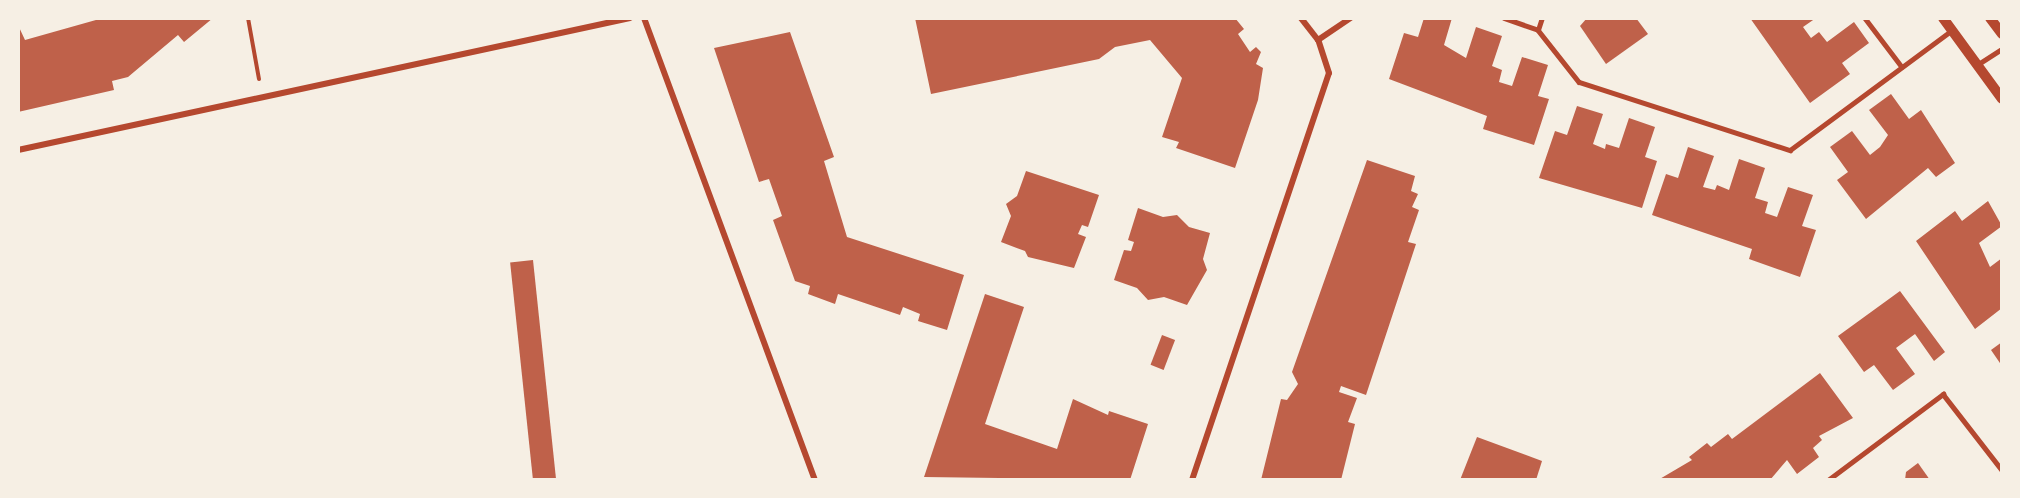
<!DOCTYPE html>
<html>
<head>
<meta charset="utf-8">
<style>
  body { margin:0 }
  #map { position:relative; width:2020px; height:498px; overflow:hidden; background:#f6efe4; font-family:Roboto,sans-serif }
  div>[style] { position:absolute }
  .building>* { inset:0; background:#bf614a; transform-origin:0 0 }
  .path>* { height:4px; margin:-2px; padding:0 2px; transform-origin:2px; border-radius:2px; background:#b5482f }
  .service>* { height:4.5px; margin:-2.25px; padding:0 2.25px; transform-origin:2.25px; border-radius:2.25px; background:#b5482f }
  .minor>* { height:6px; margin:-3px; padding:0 3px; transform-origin:3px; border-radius:3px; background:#b5482f }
  .tertiary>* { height:10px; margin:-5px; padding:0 5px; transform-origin:5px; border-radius:5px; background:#b5482f }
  span { translate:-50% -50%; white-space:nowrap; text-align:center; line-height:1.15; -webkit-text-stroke:4.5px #f6efe4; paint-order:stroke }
  .frame { position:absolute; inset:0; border:20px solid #f6efe4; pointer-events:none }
</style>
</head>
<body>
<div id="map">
  <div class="building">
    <i style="clip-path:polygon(103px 18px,213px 18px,184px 42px,178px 35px,128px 77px,112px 81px,114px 90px,18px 112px,18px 25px,25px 40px)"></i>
    <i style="clip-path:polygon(915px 18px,1235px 18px,1244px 29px,1238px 34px,1250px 52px,1256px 47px,1261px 52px,1256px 64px,1263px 68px,1258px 100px,1235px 168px,1176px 148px,1179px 142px,1162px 137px,1182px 78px,1150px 40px,1115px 47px,1099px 59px,931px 94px)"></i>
    <i style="clip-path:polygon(1424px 18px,1452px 18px,1444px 45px,1466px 58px,1476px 27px,1502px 36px,1492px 66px,1502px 70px,1499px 82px,1512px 86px,1522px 57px,1548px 65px,1538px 96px,1549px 99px,1534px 145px,1483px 129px,1487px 116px,1389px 79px,1404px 33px,1418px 37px)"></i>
    <i style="clip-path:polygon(1587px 18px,1636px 18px,1648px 34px,1606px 64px,1580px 26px)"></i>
    <i style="clip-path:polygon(1750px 18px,1816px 18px,1803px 27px,1811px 38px,1819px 32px,1827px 42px,1854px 22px,1869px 43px,1842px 63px,1850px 74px,1810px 103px)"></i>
    <i style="clip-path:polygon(790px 32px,834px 157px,824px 161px,847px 237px,964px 275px,947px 330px,918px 321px,920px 314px,903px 307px,900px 315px,838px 294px,835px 304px,808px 294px,810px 286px,795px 281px,773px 220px,782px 216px,769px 179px,759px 182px,714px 48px)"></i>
    <i style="clip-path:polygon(1891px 94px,1909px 119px,1921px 110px,1955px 163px,1936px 177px,1928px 168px,1866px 219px,1837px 180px,1848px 172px,1830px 147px,1852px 131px,1870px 155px,1880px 147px,1888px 135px,1869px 110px)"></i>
    <i style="clip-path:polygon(1577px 106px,1603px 114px,1593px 144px,1605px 149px,1606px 144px,1619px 148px,1629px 118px,1655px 127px,1645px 157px,1657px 161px,1642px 208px,1539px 178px,1555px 131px,1567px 135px)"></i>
    <i style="clip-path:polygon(1688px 147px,1714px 156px,1703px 187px,1715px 190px,1717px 185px,1729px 190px,1739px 159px,1765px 168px,1755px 198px,1768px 202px,1765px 213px,1777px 217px,1788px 187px,1813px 195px,1802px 226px,1816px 230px,1800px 277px,1749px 259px,1752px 249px,1652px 215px,1666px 174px,1678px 178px)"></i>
    <i style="clip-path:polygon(1367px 160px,1415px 176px,1411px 191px,1418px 194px,1412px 207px,1419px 210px,1408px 242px,1416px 244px,1366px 395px,1341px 386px,1339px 392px,1357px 398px,1348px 422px,1355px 424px,1341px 480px,1261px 480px,1281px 399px,1287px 400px,1298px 384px,1292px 372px)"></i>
    <i style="clip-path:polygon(1026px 171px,1099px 195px,1088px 227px,1082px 225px,1078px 234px,1086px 237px,1074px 268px,1028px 257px,1025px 251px,1001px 242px,1011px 216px,1006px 204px,1017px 196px)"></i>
    <i style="clip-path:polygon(1988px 201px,2002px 226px,1979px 243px,1990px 267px,2002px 258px,2002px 308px,1975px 329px,1916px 241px,1955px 211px,1962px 221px)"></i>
    <i style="clip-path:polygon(1138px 208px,1163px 217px,1177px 215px,1189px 227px,1210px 233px,1203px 259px,1207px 270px,1187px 305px,1164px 297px,1148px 300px,1137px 288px,1114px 280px,1124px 250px,1131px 251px,1134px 242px,1128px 240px)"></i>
    <i style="left:533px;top:260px;width:221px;height:23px;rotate:84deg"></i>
    <i style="clip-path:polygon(1900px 291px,1945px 352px,1934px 361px,1915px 334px,1896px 348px,1915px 374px,1893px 390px,1874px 365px,1864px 372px,1838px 336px)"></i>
    <i style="clip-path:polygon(985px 294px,1024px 307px,985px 424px,1057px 449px,1073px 399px,1108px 415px,1109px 411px,1148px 424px,1130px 480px,924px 477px)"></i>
    <i style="left:1162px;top:335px;width:14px;height:32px;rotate:21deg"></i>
    <i style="clip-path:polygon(2002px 342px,2002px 366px,1991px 350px)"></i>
    <i style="clip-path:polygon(1820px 373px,1853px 418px,1819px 436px,1822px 440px,1813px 448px,1819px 457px,1797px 474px,1787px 460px,1770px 480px,1658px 480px,1692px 460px,1689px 457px,1707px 443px,1711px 447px,1728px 434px,1732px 439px)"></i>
    <i style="clip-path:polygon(1477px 437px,1542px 461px,1536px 480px,1460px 480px)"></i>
    <i style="clip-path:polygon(1918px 463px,1930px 480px,1905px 480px,1906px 472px)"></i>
  </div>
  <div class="path">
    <i style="left:248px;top:18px;width:62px;rotate:79.8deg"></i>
  </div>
  <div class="service">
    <i style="left:1504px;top:18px;width:36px;rotate:19deg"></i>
    <i style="left:1538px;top:30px;width:66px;rotate:51.7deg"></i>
    <i style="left:1579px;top:82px;width:222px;rotate:17.9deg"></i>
    <i style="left:1790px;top:150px;width:202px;rotate:-36.5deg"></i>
    <i style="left:1865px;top:18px;width:61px;rotate:52.9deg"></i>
    <i style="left:1538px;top:30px;width:13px;rotate:-72deg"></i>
    <i style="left:1977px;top:65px;width:30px;rotate:-33deg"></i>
    <i style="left:1828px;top:480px;width:144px;rotate:-36.8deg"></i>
    <i style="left:1943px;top:394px;width:96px;rotate:52.2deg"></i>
  </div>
  <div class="minor">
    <i style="left:644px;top:18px;width:493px;rotate:69.7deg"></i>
    <i style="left:1318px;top:40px;width:40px;rotate:-34deg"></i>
    <i style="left:18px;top:150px;width:626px;rotate:-12.17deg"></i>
    <i style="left:1192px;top:480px;width:429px;rotate:-71.4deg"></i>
    <i style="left:1329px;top:73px;width:35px;rotate:-108deg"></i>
    <i style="left:1318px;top:40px;width:28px;rotate:-128deg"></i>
  </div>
  <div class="tertiary">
    <i style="left:1943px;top:18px;width:100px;rotate:53.9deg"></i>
    <i style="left:1990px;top:18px;width:20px;rotate:53deg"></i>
  </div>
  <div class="frame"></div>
</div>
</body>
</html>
